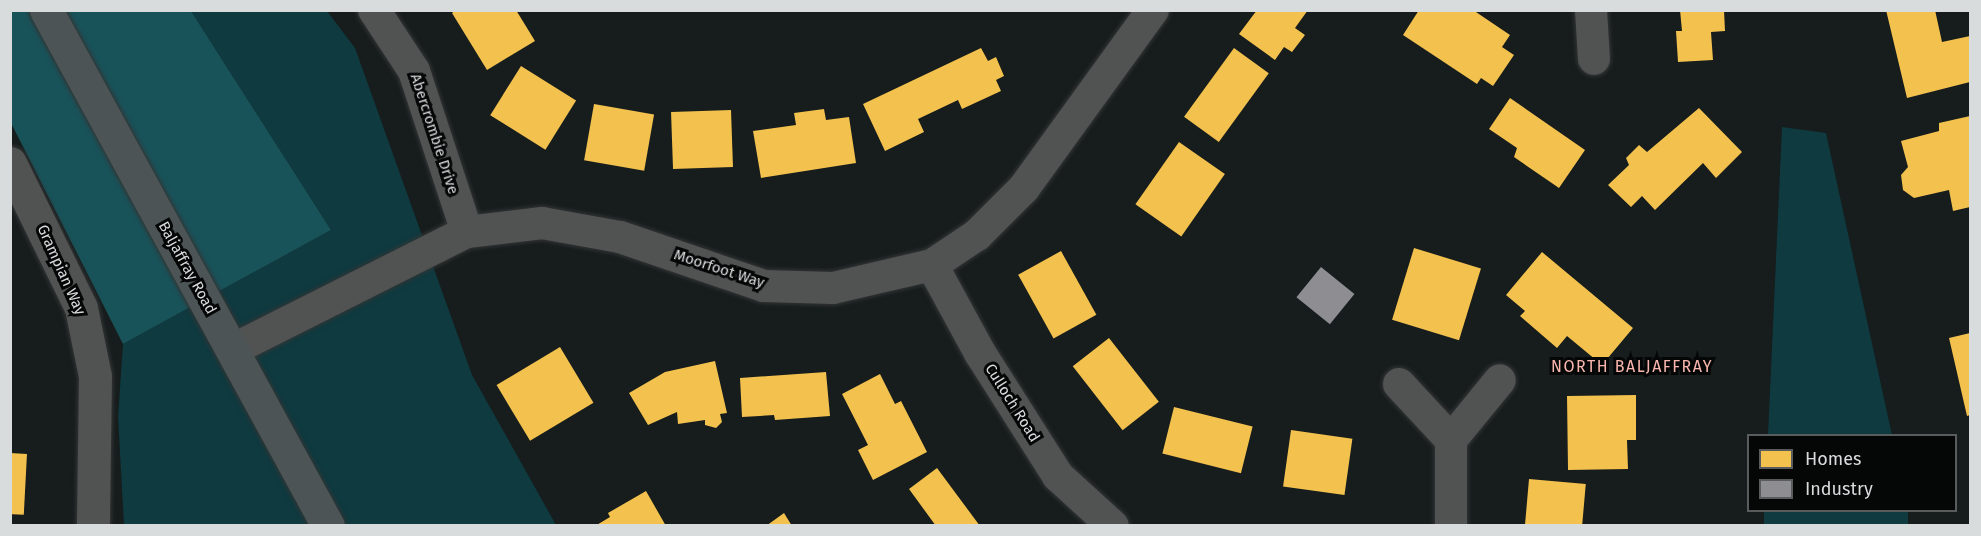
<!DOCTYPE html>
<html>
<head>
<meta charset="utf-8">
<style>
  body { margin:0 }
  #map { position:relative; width:1981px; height:536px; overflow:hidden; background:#171c1c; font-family:"Fira Sans",sans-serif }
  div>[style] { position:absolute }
  .green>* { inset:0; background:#0e3a40; transform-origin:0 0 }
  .forest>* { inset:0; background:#19535a }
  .homes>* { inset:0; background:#f2c14e; transform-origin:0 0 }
  .industry>* { inset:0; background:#8d8d92; transform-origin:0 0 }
  .roads { filter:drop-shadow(0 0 2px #323535) drop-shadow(0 0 2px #323535) }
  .minor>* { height:32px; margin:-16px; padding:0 16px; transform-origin:16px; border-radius:16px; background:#515353 }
  .tertiary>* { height:33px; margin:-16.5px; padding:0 16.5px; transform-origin:16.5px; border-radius:16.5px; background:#515353 }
  .secondary>* { height:33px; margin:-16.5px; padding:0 16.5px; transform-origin:16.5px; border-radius:16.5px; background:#4d5456 }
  span { translate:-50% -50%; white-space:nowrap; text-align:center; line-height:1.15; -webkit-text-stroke:6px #050707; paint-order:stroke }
  .street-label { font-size:15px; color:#d8dcdd }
  .neighbourhood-label { font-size:16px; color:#fab6ae; letter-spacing:1.5px }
  .frame { position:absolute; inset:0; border:12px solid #d8dcdd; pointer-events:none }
  .legend { position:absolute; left:1747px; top:434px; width:210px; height:78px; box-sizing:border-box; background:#050707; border:2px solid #595c5d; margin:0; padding:8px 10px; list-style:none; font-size:18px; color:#d8dcdd }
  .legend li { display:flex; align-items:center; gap:12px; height:30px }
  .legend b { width:30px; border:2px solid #595c5d }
</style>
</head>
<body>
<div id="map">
  <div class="green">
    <i style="clip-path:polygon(191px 11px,327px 11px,355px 48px,472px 375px,556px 525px,124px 525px,118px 417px,123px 344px,331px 230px)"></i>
    <i style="clip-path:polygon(1782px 127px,1826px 133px,1892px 435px,1768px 435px)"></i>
    <i style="left:1764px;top:511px;width:144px;height:14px"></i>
  </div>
  <div class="forest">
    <i style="clip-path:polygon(11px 11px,191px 11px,331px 230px,123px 344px,11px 123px)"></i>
  </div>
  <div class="homes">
    <i style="clip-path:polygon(456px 10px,516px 10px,535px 41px,487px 70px,452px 13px)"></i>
    <i style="clip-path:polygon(1257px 10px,1308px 10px,1295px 28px,1305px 35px,1292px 52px,1284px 47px,1275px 60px,1239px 34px)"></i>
    <i style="clip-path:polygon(1419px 10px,1473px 10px,1510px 35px,1502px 47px,1514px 55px,1493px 86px,1481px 78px,1477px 84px,1403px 35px)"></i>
    <i style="clip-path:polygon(1680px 10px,1724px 10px,1725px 31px,1711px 32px,1713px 60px,1678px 62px,1676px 31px,1682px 31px)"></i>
    <i style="clip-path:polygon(1886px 10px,1935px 10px,1942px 42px,1970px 36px,1970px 82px,1907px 98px)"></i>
    <i style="clip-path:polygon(981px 48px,988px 61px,996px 57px,1004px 76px,996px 80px,1001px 91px,962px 109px,958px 100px,918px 119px,924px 132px,885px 151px,863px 104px)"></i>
    <i style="left:1234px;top:48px;width:43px;height:85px;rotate:36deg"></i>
    <i style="left:521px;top:66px;width:65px;height:58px;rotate:32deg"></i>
    <i style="clip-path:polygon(1510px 98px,1585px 150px,1559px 188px,1514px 157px,1517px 148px,1489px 129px)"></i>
    <i style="left:594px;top:104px;width:61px;height:57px;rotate:10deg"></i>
    <i style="clip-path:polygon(1699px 108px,1742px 152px,1716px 178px,1703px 163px,1655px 210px,1642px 196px,1631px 207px,1608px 185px,1629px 165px,1626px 158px,1639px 145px,1647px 152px)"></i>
    <i style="clip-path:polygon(824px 109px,826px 120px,849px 117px,856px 163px,761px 178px,753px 131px,796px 125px,794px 113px)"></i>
    <i style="left:731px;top:110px;width:57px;height:60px;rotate:88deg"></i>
    <i style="clip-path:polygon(1970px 116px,1970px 207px,1953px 211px,1949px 190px,1914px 198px,1903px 190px,1901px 175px,1908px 167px,1901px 141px,1939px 131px,1939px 123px)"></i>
    <i style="left:1179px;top:142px;width:56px;height:76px;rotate:35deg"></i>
    <i style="left:1414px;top:248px;width:70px;height:75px;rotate:17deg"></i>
    <i style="left:1061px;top:251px;width:73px;height:49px;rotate:61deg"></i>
    <i style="clip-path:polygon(1542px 252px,1633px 328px,1602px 365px,1567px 336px,1557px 348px,1520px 316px,1525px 311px,1506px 295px)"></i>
    <i style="clip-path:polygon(1970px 333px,1970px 415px,1967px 416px,1949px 338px)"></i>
    <i style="left:1109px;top:338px;width:81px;height:46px;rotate:52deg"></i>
    <i style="left:560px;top:347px;width:65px;height:74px;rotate:59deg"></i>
    <i style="clip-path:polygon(715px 361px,727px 413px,720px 414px,722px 422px,716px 428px,705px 425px,705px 420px,678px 424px,677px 412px,648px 425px,629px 393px,665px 372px)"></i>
    <i style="clip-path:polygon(826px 372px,830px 416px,775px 420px,774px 415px,742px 417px,740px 378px)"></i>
    <i style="clip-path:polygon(880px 374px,895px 404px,901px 401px,927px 452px,873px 480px,858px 450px,868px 445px,842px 394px)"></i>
    <i style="clip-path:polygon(1636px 395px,1636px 440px,1627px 440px,1628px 469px,1568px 470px,1567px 396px)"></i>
    <i style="left:1174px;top:407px;width:81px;height:48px;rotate:14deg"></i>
    <i style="left:1291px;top:430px;width:62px;height:57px;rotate:8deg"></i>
    <i style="left:10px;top:453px;width:17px;height:61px;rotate:3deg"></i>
    <i style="clip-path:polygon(937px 468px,980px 526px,936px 526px,909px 489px)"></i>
    <i style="left:1529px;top:479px;width:57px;height:47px;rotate:5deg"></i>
    <i style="clip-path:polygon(646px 491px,666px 526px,595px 526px,610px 517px,608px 513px)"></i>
    <i style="clip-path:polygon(784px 513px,792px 526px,766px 526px)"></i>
  </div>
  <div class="industry">
    <i style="left:1321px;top:267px;width:43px;height:39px;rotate:39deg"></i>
  </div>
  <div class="roads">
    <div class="minor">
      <i style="left:374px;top:10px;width:73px;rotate:56.7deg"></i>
      <i style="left:414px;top:71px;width:169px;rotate:71.8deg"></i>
      <i style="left:1591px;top:10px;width:49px;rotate:86.5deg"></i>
      <i style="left:932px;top:265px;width:100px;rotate:61.4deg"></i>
      <i style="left:980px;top:353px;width:146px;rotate:57.6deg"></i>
      <i style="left:1058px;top:476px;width:74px;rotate:42.3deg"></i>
      <i style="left:232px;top:350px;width:263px;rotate:-26.7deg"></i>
      <i style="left:467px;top:232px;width:76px;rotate:-6.8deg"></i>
      <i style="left:542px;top:223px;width:79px;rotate:10.2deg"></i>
      <i style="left:620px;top:237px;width:152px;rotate:18.8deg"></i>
      <i style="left:764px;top:286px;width:69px;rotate:1.7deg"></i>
      <i style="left:833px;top:288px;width:102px;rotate:-13.1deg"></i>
      <i style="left:932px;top:265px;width:54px;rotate:-33.7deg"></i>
      <i style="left:977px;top:235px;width:66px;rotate:-45deg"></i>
      <i style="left:1024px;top:188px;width:220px;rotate:-54.1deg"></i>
      <i style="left:1399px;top:384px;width:76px;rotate:47.1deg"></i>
      <i style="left:1451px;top:526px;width:86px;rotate:-90deg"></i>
      <i style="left:1451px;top:440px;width:77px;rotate:-50.8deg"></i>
    </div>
    <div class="tertiary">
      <i style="left:10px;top:163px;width:161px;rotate:63.9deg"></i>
      <i style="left:81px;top:308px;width:69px;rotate:78.4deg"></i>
      <i style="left:95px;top:376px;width:150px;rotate:90.8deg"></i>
    </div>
    <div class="secondary">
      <i style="left:46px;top:10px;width:588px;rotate:61.34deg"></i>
    </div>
  </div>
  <div class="street-label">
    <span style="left:434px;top:134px;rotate:72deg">Abercrombie Drive</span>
    <span style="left:187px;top:268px;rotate:61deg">Baljaffray Road</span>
    <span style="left:719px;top:269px;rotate:18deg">Moorfoot Way</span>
    <span style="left:61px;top:270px;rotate:66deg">Grampian Way</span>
    <span style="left:1012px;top:403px;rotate:58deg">Culloch Road</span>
  </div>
  <div class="neighbourhood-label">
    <span style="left:1632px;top:367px">NORTH BALJAFFRAY</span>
  </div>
  <div class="frame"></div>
  <ul class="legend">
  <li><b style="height:16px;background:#f2c14e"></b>Homes</li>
  <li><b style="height:16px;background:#8d8d92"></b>Industry</li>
  </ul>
</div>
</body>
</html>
